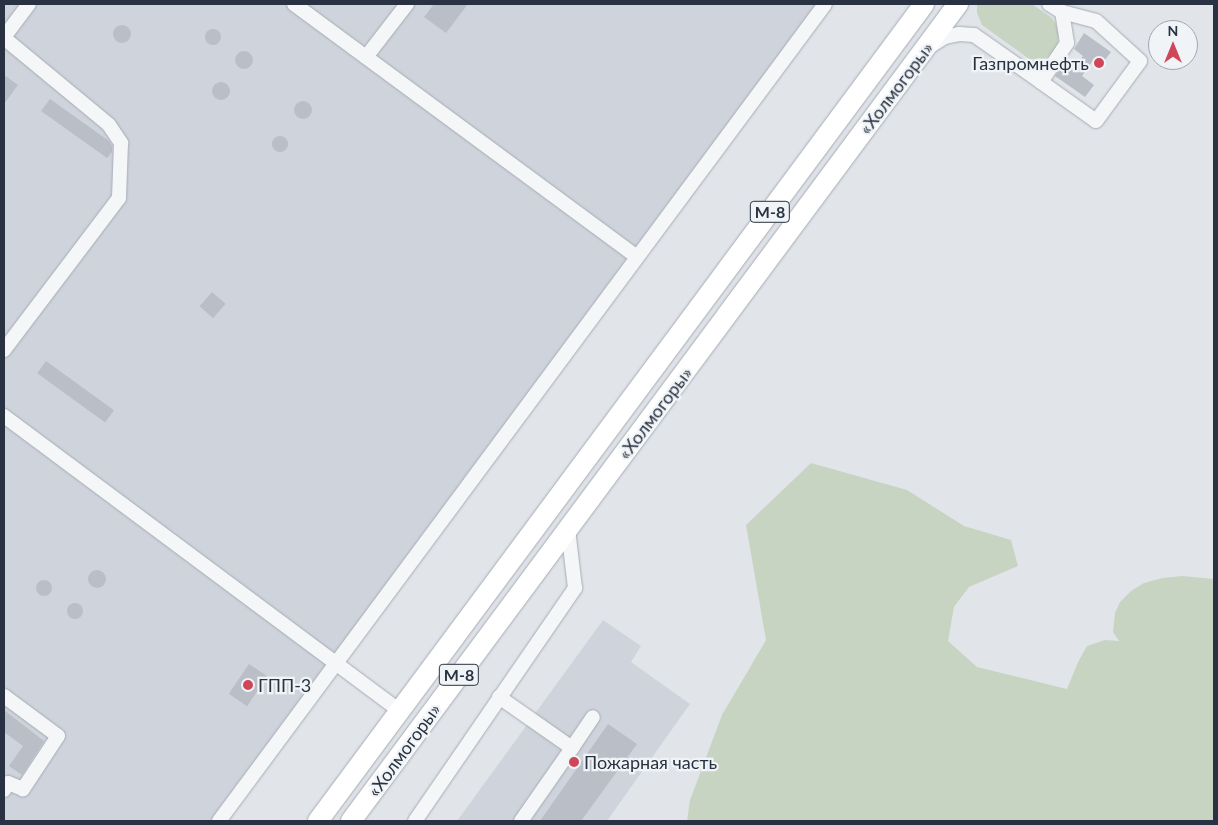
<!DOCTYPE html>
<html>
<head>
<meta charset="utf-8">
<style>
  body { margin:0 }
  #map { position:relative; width:1218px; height:825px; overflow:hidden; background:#e1e5ea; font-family:Lato,sans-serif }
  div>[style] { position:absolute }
  .built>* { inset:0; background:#cfd4dc }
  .green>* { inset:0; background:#c7d4c2 }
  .building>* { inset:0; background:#b9bec7; transform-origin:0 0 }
  .round { border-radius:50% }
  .roads { filter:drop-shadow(0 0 1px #a6acb4) drop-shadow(0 0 1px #a6acb4) }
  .minor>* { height:14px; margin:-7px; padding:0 7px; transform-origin:7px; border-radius:7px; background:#f4f6f8 }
  .highway>* { height:20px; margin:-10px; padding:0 10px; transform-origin:10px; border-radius:10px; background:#fff }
  .dots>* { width:14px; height:14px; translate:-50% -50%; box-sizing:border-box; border:2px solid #f1f4f7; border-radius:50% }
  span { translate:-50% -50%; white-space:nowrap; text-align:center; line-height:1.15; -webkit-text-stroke:4.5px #f1f4f7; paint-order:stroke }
  .shield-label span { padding:1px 4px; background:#f1f4f7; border:1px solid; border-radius:4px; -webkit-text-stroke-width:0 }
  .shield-label { font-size:16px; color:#293242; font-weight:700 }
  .poi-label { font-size:18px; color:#293242 }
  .right { translate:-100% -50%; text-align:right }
  .left { translate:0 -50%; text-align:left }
  .street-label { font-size:18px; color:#293242 }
  .frame { position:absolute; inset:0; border:5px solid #293242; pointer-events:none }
  .north { position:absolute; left:1148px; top:20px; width:50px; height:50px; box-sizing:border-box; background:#f1f4f7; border:1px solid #a1a6af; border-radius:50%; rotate:0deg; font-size:14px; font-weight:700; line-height:20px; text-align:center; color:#293242 }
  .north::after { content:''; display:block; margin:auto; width:18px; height:22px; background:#cf4658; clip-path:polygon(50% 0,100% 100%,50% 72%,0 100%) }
</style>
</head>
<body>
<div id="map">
  <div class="built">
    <i style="clip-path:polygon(4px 4px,821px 4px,227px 821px,4px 821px)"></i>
    <i style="clip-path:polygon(603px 620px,641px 646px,631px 662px,690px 704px,607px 821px,457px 821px)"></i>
  </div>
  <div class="green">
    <i style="clip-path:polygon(977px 4px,1032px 4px,1052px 18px,1056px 24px,1059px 32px,1057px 48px,1045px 59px,1029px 59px,982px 25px,977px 13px)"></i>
    <i style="clip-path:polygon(811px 463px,907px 490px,964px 526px,1011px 540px,1018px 566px,969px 587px,954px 607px,948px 641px,977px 667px,1067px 689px,1078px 662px,1087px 646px,1105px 640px,1119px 641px,1113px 632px,1115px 613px,1120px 602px,1131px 591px,1144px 583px,1162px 578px,1182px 576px,1214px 579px,1214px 821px,687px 821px,690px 800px,722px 715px,766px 640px,746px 525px)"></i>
  </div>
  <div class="building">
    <i style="clip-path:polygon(434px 4px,468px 4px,446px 33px,424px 17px)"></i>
    <i class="round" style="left:113px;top:25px;width:18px;height:18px"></i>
    <i class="round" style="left:205px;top:29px;width:16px;height:16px"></i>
    <i style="clip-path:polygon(1084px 33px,1111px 52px,1099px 68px,1092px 62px,1082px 76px,1094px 85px,1085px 97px,1055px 76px,1064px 64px,1073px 70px,1083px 56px,1074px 49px)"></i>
    <i class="round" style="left:235px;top:51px;width:18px;height:18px"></i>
    <i style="clip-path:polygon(4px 75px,18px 85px,4px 104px)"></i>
    <i class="round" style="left:212px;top:82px;width:18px;height:18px"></i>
    <i style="clip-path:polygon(50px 99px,109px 141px,112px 146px,112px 152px,107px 158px,41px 111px)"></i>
    <i class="round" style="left:294px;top:101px;width:18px;height:18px"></i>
    <i class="round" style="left:272px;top:136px;width:16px;height:16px"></i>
    <i style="left:212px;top:292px;width:18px;height:19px;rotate:41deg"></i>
    <i style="left:46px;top:361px;width:84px;height:15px;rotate:36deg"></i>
    <i class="round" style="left:88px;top:570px;width:18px;height:18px"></i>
    <i class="round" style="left:36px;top:580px;width:16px;height:16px"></i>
    <i class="round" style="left:67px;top:603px;width:16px;height:16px"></i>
    <i style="left:249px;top:664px;width:22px;height:36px;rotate:34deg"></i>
    <i style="clip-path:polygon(4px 710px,44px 741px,22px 775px,9px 766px,23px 746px,4px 732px)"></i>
    <i style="clip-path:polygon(608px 724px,637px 744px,581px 821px,540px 821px)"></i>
  </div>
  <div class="roads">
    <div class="minor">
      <i style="left:294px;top:4px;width:426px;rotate:36.4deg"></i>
      <i style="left:4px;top:37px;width:41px;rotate:-52.9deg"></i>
      <i style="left:4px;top:38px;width:136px;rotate:39.6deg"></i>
      <i style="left:109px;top:125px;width:22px;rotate:56deg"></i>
      <i style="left:121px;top:143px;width:55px;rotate:92.1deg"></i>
      <i style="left:119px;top:198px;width:191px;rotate:127.1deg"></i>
      <i style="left:932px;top:45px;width:15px;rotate:-32deg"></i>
      <i style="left:945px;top:37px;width:14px;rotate:-12deg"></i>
      <i style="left:959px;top:34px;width:15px;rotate:4deg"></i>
      <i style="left:974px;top:35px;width:82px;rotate:35deg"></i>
      <i style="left:1041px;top:82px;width:47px;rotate:-56.3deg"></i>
      <i style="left:1067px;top:43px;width:31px;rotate:-99deg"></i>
      <i style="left:1062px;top:12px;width:15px;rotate:-148deg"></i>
      <i style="left:366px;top:57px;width:67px;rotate:-52.3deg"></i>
      <i style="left:1041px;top:82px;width:67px;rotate:35.3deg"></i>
      <i style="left:1096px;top:121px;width:74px;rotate:-53.7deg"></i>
      <i style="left:1140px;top:61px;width:59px;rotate:-137.7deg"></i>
      <i style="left:1096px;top:21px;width:35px;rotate:-165deg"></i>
      <i style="left:4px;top:416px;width:494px;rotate:36.7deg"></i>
      <i style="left:4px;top:696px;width:67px;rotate:36.5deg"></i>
      <i style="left:58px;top:736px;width:64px;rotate:123.4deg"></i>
      <i style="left:23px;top:789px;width:16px;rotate:-158deg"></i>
      <i style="left:8px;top:783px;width:8px;rotate:120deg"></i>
      <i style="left:499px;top:697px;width:89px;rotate:34.9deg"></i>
      <i style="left:572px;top:748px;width:89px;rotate:124.9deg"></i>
      <i style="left:572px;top:748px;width:37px;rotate:-56deg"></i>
      <i style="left:219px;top:821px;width:1017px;rotate:-53.43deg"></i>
      <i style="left:415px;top:821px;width:283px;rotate:-55.5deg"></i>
      <i style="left:575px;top:588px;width:59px;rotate:-96.8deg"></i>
    </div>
    <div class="highway">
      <i style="left:318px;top:821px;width:1017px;rotate:-53.43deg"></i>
      <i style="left:351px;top:821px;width:1018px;rotate:-53.39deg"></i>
    </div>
  </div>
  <div class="dots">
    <i style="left:1099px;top:63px;background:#cf4658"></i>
    <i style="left:248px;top:685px;background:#cf4658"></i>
    <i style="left:574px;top:762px;background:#cf4658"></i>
  </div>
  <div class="shield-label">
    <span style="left:770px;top:212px">М-8</span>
    <span style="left:459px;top:675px">М-8</span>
  </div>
  <div class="poi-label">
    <span class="right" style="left:1089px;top:63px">Газпромнефть</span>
    <span class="left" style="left:258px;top:685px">ГПП-3</span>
    <span class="left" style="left:584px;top:762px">Пожарная часть</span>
  </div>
  <div class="street-label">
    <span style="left:896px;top:88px;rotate:-53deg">«Холмогоры»</span>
    <span style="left:655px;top:413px;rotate:-53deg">«Холмогоры»</span>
    <span style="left:404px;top:750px;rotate:-54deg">«Холмогоры»</span>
  </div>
  <div class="frame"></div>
  <div class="north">N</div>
</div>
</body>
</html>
